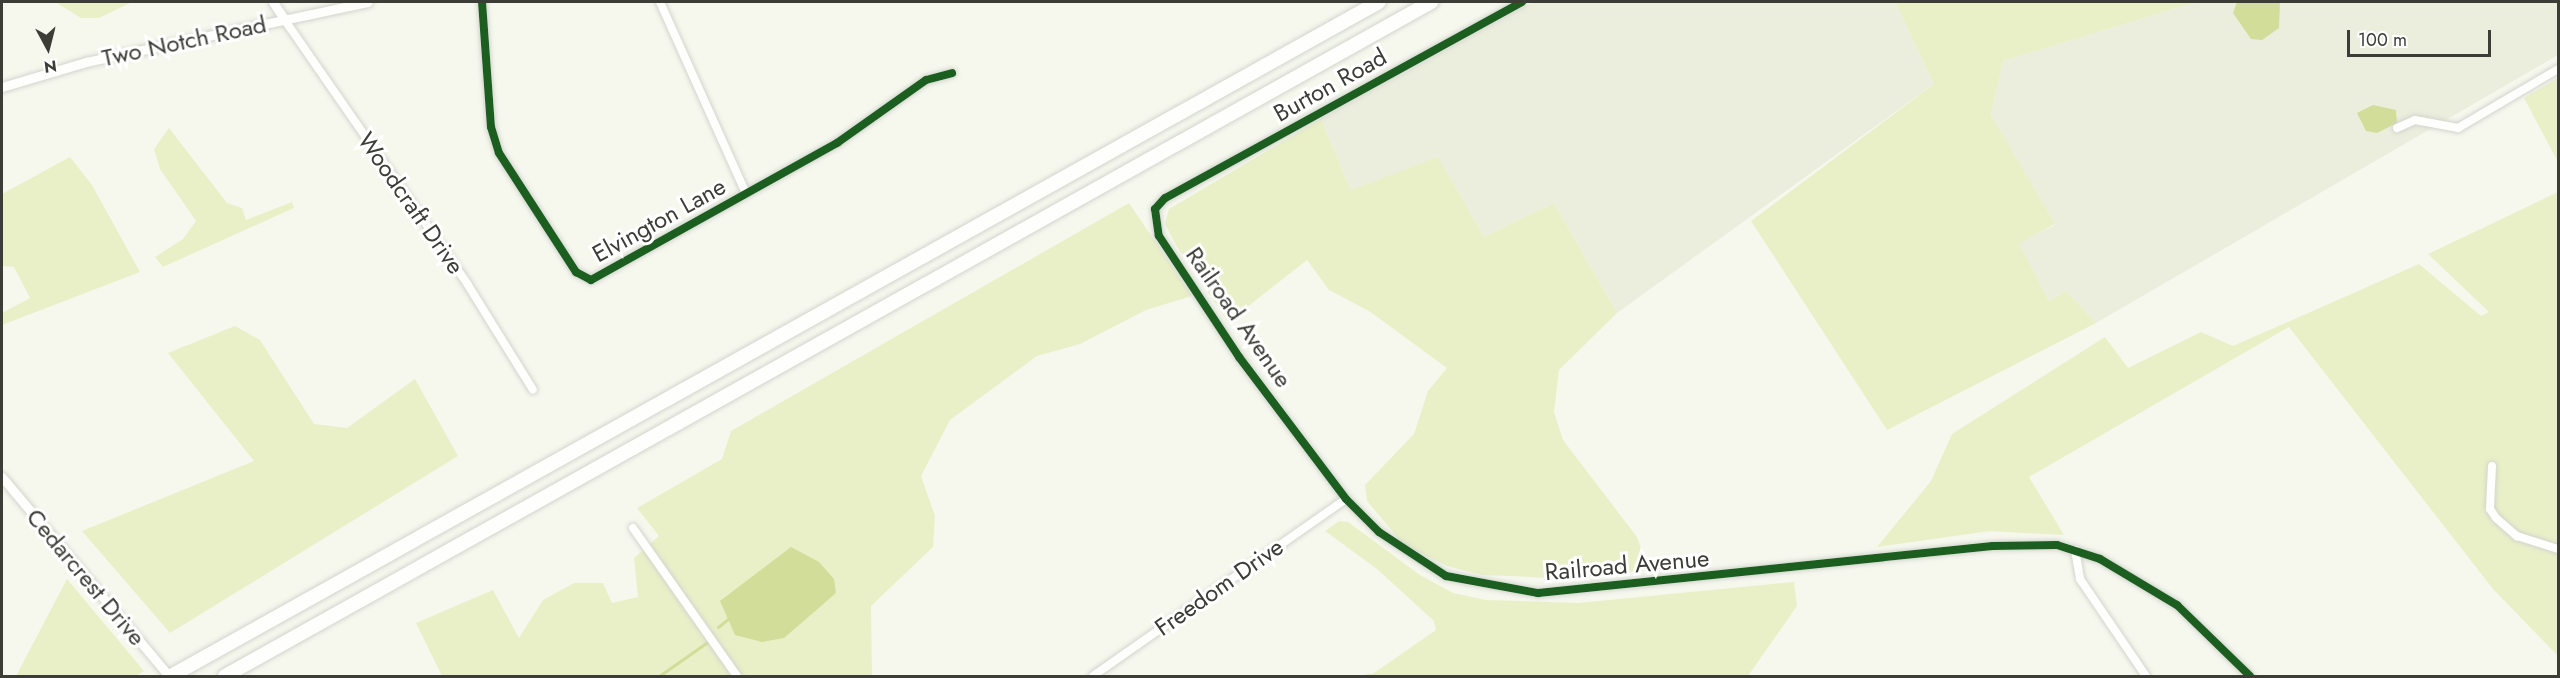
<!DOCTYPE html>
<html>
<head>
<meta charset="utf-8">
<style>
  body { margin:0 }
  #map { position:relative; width:2560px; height:678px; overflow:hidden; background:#f6f8ee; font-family:Jost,sans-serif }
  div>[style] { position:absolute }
  .built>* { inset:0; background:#ebeedd }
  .green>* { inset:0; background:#e9f0c8 }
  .water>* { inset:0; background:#d2dd99 }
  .stream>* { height:3px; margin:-1.5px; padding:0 1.5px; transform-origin:1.5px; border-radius:1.5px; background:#d2dd99 }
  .roads { filter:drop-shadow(0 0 2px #d3d5ce) drop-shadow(0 0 2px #d3d5ce) }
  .minor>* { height:8px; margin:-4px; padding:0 4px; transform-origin:4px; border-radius:4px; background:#fefefc }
  .tertiary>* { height:9px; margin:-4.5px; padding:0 4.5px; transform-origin:4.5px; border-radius:4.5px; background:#fefefc }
  .motorway>* { height:14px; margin:-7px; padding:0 7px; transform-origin:7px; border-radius:7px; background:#fefefc }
  .cycleway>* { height:8px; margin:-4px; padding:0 4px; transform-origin:4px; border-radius:4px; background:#1b5e20 }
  span { translate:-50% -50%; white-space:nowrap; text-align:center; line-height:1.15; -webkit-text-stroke:6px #fff; paint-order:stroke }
  .street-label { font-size:24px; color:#3c3d37 }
  .frame { position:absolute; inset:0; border:3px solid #3c3d37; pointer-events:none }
  .north { position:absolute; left:18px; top:18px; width:60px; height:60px; -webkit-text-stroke:4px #fff; paint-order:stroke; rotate:173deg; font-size:16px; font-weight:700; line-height:24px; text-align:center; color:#3c3d37 }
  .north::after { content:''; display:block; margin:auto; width:21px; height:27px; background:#3c3d37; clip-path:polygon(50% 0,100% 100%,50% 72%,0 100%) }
  .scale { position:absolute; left:2347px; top:30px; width:144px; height:27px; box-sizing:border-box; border:3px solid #3c3d37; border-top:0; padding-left:8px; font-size:18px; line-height:21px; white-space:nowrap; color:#3c3d37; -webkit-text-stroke:4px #fff; paint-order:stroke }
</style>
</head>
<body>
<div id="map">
  <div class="built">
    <i style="clip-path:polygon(1533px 2px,1895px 2px,1934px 84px,1617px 313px,1554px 203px,1484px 237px,1438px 158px,1351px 190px,1321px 119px)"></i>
    <i style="clip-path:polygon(2197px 2px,2558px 2px,2558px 55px,2096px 323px,2066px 291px,2049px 301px,2018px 244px,2055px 225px,1991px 115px,2003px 61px)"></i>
  </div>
  <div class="green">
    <i style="clip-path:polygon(55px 2px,132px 2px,99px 18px,81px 18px)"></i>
    <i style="clip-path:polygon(1895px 2px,2197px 2px,2003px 61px,1991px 115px,2055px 224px,2019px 244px,2049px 301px,2066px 291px,2096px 323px,1887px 430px,1751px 221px,1934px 84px)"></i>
    <i style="clip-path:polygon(2558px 78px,2558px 162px,2524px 98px)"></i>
    <i style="clip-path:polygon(1321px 119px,1351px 190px,1438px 157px,1484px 237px,1554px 203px,1617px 313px,1559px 370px,1554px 412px,1563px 440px,1637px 537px,1649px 570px,1577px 579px,1482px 575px,1447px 566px,1403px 544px,1367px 501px,1365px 485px,1414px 434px,1428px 391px,1447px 368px,1369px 311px,1329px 290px,1307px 260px,1228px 322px,1176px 245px,1165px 224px,1169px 209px)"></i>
    <i style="clip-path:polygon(169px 128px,227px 203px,242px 208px,246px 220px,292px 202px,294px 208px,163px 267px,155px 257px,183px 239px,196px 221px,160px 169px,154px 149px)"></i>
    <i style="clip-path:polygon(70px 157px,92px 185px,140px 272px,2px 325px,2px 313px,30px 298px,14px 267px,2px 266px,2px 194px)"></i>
    <i style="clip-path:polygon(2558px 192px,2558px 656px,2493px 589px,2289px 327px,2029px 477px,2064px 535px,1990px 531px,1877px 547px,1931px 481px,1952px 434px,2105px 337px,2128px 368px,2201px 332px,2233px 346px,2419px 264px,2481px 316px,2489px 312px,2428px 254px)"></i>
    <i style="clip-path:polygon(1129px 203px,1192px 296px,1146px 310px,1080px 344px,1037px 356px,950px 420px,921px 476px,935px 516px,933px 547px,871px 606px,872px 676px,442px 676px,416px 623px,493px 590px,519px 638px,543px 600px,574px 583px,603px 583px,612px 603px,638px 597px,634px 558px,659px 536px,637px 508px,722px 459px,731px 431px)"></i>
    <i style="clip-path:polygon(235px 326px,260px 340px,314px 424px,347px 428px,415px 379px,458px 456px,170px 633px,82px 531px,254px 461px,168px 353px)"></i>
    <i style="clip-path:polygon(1339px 521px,1348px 522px,1420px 575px,1453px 593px,1486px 600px,1578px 603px,1794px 582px,1797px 606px,1748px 676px,1359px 676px,1374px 673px,1436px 630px,1434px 621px,1377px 569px,1325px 531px)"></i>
    <i style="clip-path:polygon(67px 579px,144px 671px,136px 676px,16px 676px)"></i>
  </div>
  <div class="water">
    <i style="clip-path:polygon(2237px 2px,2280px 2px,2279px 28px,2262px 40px,2251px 39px,2233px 13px)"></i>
    <i style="clip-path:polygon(2373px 105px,2396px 110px,2397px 123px,2377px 133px,2366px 131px,2357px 113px)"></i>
    <i style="clip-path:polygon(791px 547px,819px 562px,834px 579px,836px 593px,784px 638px,762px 642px,735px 635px,720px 601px)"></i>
  </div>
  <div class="stream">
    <i style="left:718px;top:627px;width:13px;rotate:-39deg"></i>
    <i style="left:659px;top:676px;width:61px;rotate:-35deg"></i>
  </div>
  <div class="roads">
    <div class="minor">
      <i style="left:482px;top:2px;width:125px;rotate:85.9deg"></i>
      <i style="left:491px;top:127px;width:27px;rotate:73deg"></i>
      <i style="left:499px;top:153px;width:142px;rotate:57.1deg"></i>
      <i style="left:576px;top:272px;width:17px;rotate:28deg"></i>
      <i style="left:591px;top:280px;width:282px;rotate:-29.1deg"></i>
      <i style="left:837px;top:143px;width:109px;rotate:-35.3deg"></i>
      <i style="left:926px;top:80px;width:27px;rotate:-15deg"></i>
      <i style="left:660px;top:2px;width:209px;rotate:65.8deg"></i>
      <i style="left:1522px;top:2px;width:407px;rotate:151.2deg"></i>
      <i style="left:1165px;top:198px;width:15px;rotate:132deg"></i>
      <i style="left:1155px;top:209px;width:27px;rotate:82deg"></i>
      <i style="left:1159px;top:236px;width:145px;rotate:56.5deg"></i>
      <i style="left:1239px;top:357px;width:178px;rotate:53deg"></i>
      <i style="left:1346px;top:499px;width:47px;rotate:45deg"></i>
      <i style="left:1379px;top:532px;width:80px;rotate:33.3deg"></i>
      <i style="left:1446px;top:576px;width:94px;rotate:10.5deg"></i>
      <i style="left:1538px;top:593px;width:457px;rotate:-5.9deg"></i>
      <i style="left:1993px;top:546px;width:64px;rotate:-0.9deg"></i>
      <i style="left:2057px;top:545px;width:45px;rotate:18deg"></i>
      <i style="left:2100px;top:559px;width:90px;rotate:30.9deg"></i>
      <i style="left:2177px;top:605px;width:102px;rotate:44.2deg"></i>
      <i style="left:284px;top:19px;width:323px;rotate:55.3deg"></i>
      <i style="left:468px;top:285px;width:123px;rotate:58.2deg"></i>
      <i style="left:2397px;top:128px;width:20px;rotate:-24deg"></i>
      <i style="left:2415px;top:120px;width:44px;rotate:10.5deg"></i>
      <i style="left:2458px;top:128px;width:116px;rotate:-30.5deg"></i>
      <i style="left:2492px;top:466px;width:43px;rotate:92.7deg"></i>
      <i style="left:2490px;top:509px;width:11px;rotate:56deg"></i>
      <i style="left:2496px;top:518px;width:28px;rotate:41deg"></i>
      <i style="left:2517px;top:536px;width:43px;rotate:17.6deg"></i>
      <i style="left:633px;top:528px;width:181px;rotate:54.9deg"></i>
      <i style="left:2075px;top:550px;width:29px;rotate:80deg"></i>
      <i style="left:2080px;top:579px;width:117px;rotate:55.8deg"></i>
      <i style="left:1093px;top:676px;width:309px;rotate:-35deg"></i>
    </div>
    <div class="tertiary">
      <i style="left:273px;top:2px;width:20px;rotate:57deg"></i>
      <i style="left:2px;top:87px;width:88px;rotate:-16.6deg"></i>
      <i style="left:86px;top:62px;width:288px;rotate:-12deg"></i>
      <i style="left:2px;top:477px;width:260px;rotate:50deg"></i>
    </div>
    <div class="motorway">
      <i style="left:171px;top:676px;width:1383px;rotate:-29.16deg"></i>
      <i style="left:225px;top:676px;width:1382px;rotate:-29.2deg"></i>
    </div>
  </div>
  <div class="cycleway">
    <i style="left:482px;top:2px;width:125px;rotate:85.9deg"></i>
    <i style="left:491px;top:127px;width:27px;rotate:73deg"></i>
    <i style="left:499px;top:153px;width:142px;rotate:57.1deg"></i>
    <i style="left:576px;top:272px;width:17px;rotate:28deg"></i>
    <i style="left:591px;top:280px;width:282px;rotate:-29.1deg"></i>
    <i style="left:837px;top:143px;width:109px;rotate:-35.3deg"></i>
    <i style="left:926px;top:80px;width:27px;rotate:-15deg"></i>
    <i style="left:1522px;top:2px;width:407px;rotate:151.2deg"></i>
    <i style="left:1165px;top:198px;width:15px;rotate:132deg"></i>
    <i style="left:1155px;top:209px;width:27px;rotate:82deg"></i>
    <i style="left:1159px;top:236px;width:145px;rotate:56.5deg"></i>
    <i style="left:1239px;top:357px;width:178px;rotate:53deg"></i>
    <i style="left:1346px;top:499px;width:47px;rotate:45deg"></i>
    <i style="left:1379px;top:532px;width:80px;rotate:33.3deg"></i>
    <i style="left:1446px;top:576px;width:94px;rotate:10.5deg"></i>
    <i style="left:1538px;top:593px;width:457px;rotate:-5.9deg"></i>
    <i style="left:1993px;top:546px;width:64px;rotate:-0.9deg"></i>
    <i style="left:2057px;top:545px;width:45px;rotate:18deg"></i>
    <i style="left:2100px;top:559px;width:90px;rotate:30.9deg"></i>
    <i style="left:2177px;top:605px;width:102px;rotate:44.2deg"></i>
  </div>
  <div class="street-label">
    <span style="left:184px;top:41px;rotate:-12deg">Two Notch Road</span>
    <span style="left:1330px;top:85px;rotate:-29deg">Burton Road</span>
    <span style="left:411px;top:203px;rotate:55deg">Woodcraft Drive</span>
    <span style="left:659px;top:220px;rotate:-29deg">Elvington Lane</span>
    <span style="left:1239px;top:317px;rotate:55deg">Railroad Avenue</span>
    <span style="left:1627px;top:565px;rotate:-5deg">Railroad Avenue</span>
    <span style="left:86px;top:577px;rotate:50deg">Cedarcrest Drive</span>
    <span style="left:1219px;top:587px;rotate:-35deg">Freedom Drive</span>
  </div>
  <div class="frame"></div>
  <div class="north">N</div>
  <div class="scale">100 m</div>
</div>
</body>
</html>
